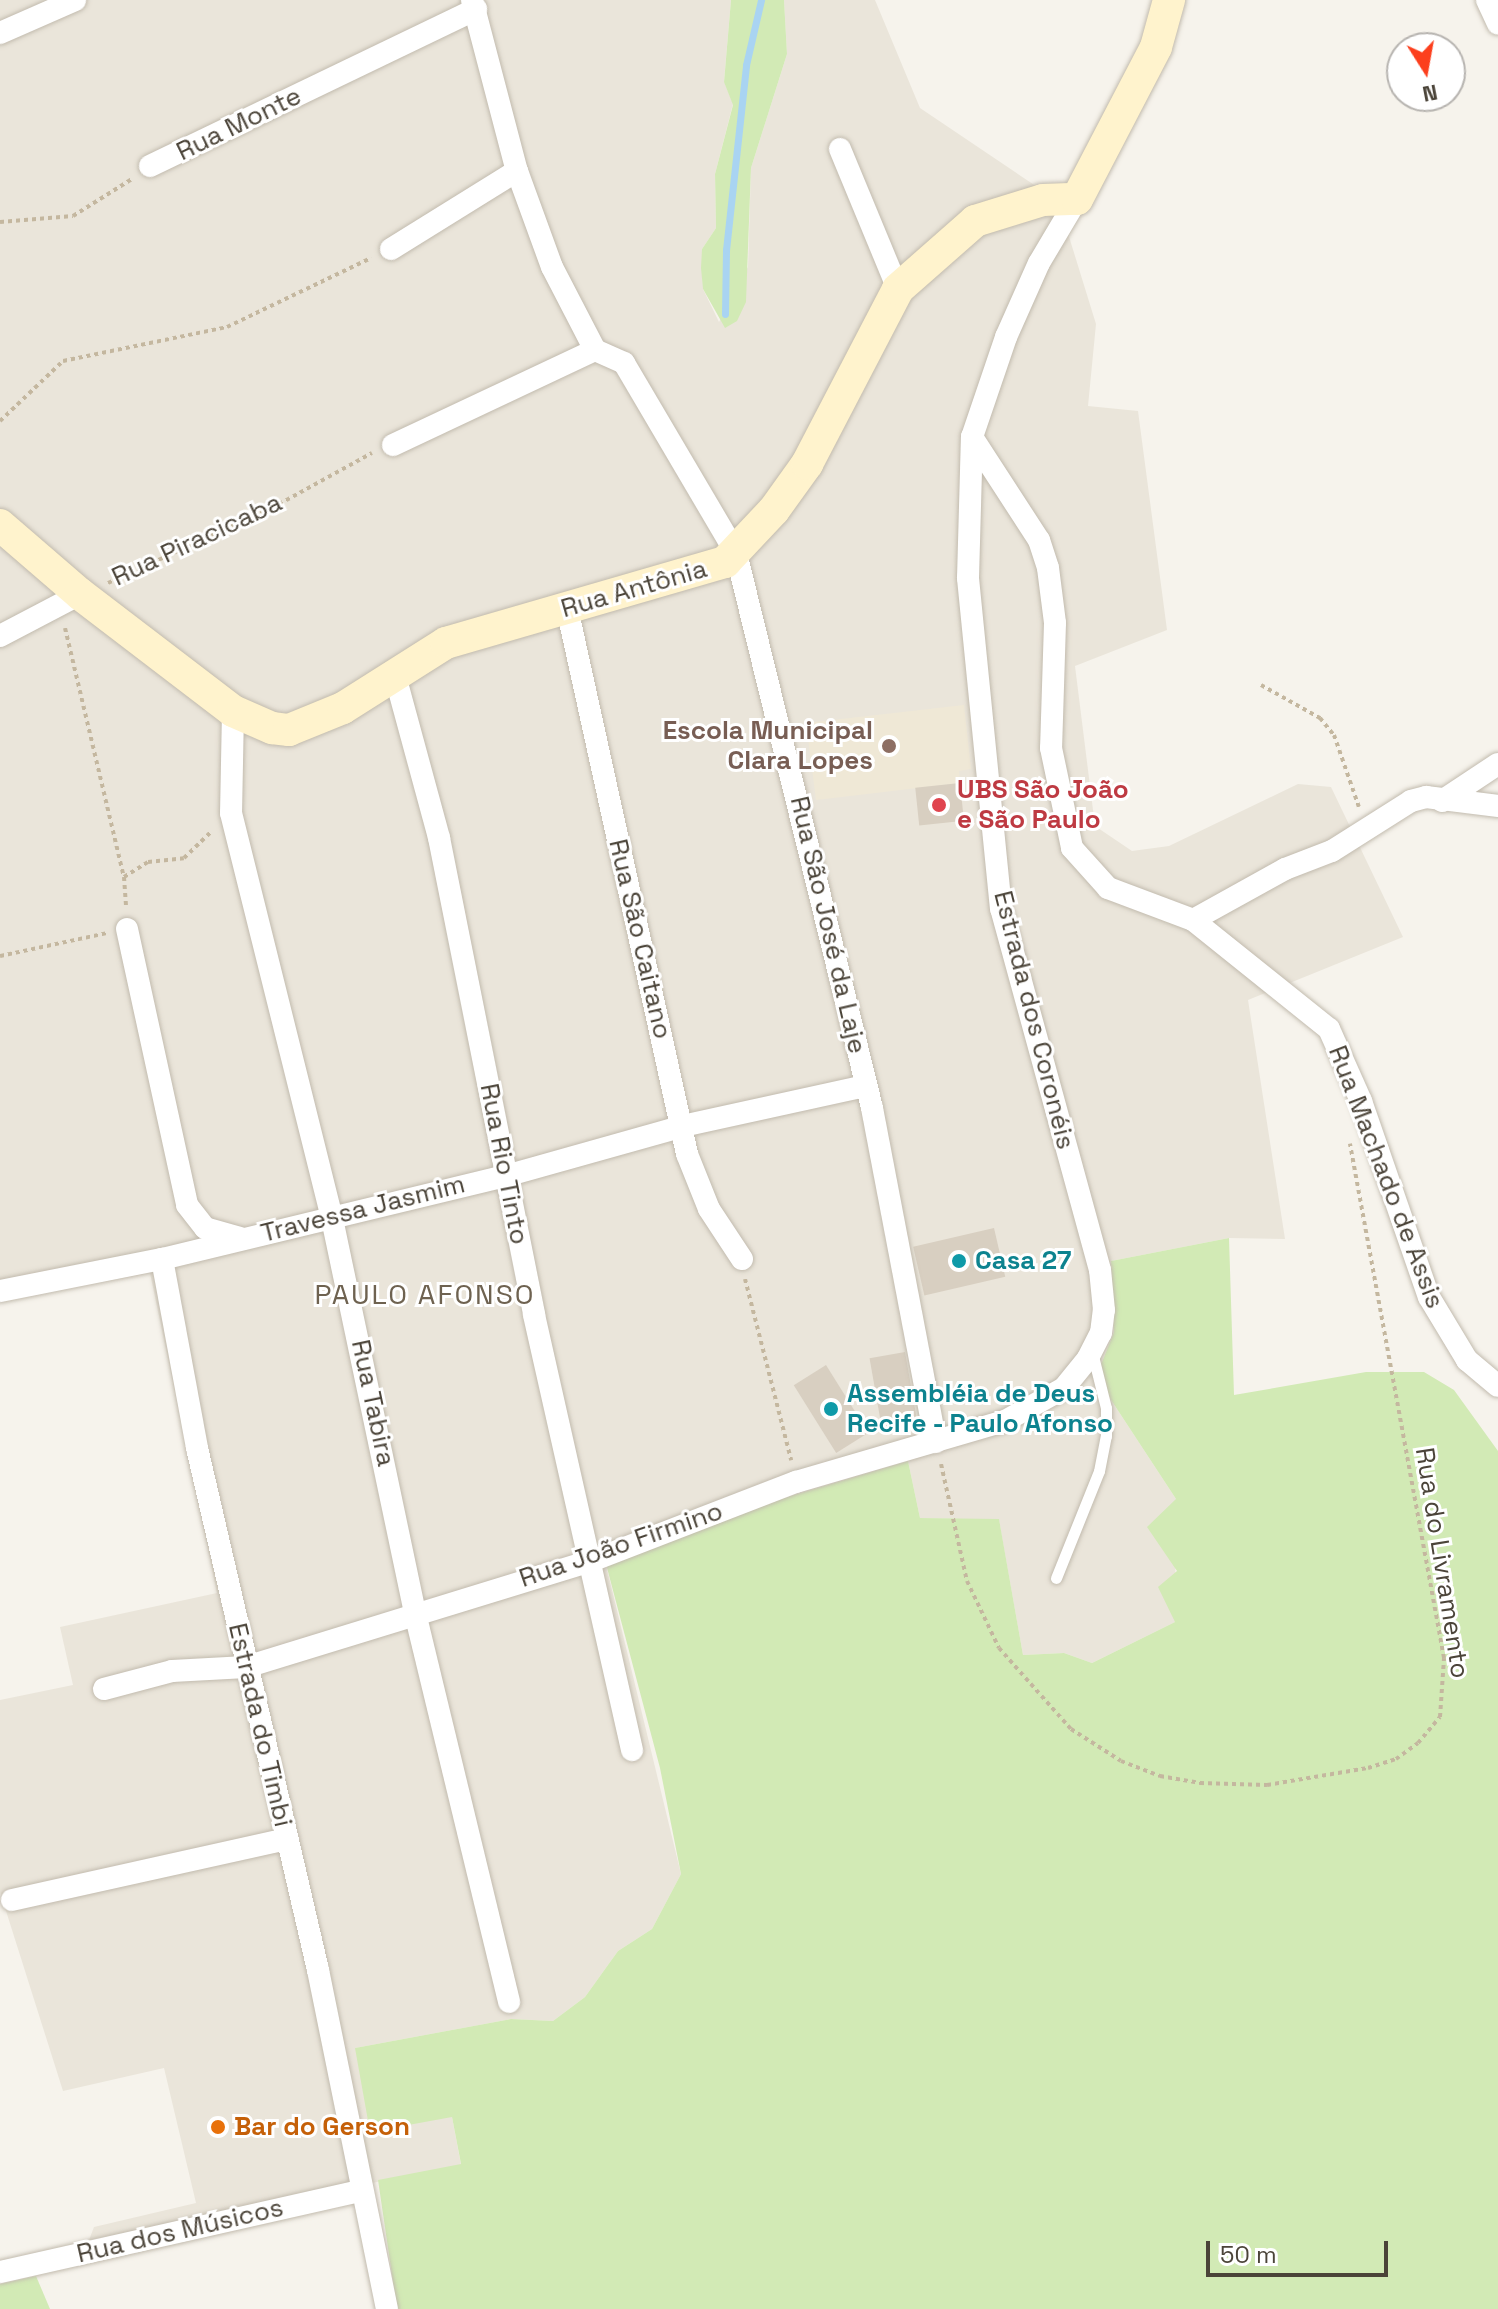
<!DOCTYPE html>
<html>
<head>
<meta charset="utf-8">
<style>
  body { margin:0 }
  #map { position:relative; width:1498px; height:2309px; overflow:hidden; background:#f6f3ec; font-family:"Space Grotesk",sans-serif }
  div>[style] { position:absolute }
  .residential>* { inset:0; background:#eae5da }
  .education>* { inset:0; background:#efe8d6 }
  .green>* { inset:0; background:#d2eab5 }
  .stream>* { height:7px; margin:-3.5px; padding:0 3.5px; transform-origin:3.5px; border-radius:3.5px; background:#a9d4f2 }
  .building>* { inset:0; background:#d8cfc1; transform-origin:0 0 }
  .path>* { height:4px; margin-top:-2px; transform-origin:0; background:repeating-linear-gradient(90deg,#c4b79f 0 4px,transparent 0 8px) }
  .roads { filter:drop-shadow(0 0 2px #c2bbae) drop-shadow(0 0 2px #c2bbae) }
  .lane>* { height:11px; margin:-5.5px; padding:0 5.5px; transform-origin:5.5px; border-radius:5.5px; background:#fff }
  .street>* { height:22px; margin:-11px; padding:0 11px; transform-origin:11px; border-radius:11px; background:#fff }
  .secondary>* { height:32px; margin:-16px; padding:0 16px; transform-origin:16px; border-radius:16px; background:#fff3cd }
  .dots>* { width:22px; height:22px; translate:-50% -50%; box-sizing:border-box; border:4px solid #fff; border-radius:50% }
  span { translate:-50% -50%; white-space:nowrap; text-align:center; line-height:1.15; -webkit-text-stroke:6px #fff; paint-order:stroke }
  .street-label { font-size:26px; color:#4b4439 }
  .education-label { font-size:26px; color:#785e54; font-weight:700 }
  .right { translate:-100% -50%; text-align:right }
  .health-label { font-size:26px; color:#be3a42; font-weight:700 }
  .left { translate:0 -50%; text-align:left }
  .culture-label { font-size:26px; color:#0d838f; font-weight:700 }
  .food-label { font-size:26px; color:#c56008; font-weight:700 }
  .neighbourhood-label { font-size:28px; color:#6e6250; letter-spacing:2px }
  .north { position:absolute; left:1386px; top:32px; width:80px; height:80px; box-sizing:border-box; background:#fff; border:2px solid #b7b4b0; border-radius:50%; rotate:169deg; font-size:22px; font-weight:700; line-height:32px; text-align:center; color:#4b4439 }
  .north::after { content:''; display:block; margin:auto; width:28px; height:36px; background:#fc3f1d; clip-path:polygon(50% 0,100% 100%,50% 72%,0 100%) }
  .scale { position:absolute; left:1206px; top:2241px; width:182px; height:36px; box-sizing:border-box; border:4px solid #4b4439; border-top:0; padding-left:10px; font-size:24px; line-height:28px; white-space:nowrap; color:#4b4439; -webkit-text-stroke:6px #fff; paint-order:stroke }
</style>
</head>
<body>
<div id="map">
  <div class="residential">
    <i style="clip-path:polygon(0 0,731px 0,724px 81px,733px 104px,715px 174px,716px 228px,702px 249px,703px 289px,719px 322px,748px 267px,751px 168px,787px 54px,784px 0,875px 0,920px 108px,1058px 201px,1096px 324px,1088px 406px,1138px 411px,1167px 630px,1075px 666px,1095px 826px,1132px 851px,1169px 846px,1298px 784px,1331px 787px,1403px 937px,1248px 1000px,1285px 1239px,1229px 1238px,1111px 1261px,1114px 1332px,1096px 1377px,1176px 1499px,1175px 1622px,1092px 1663px,1064px 1653px,1023px 1655px,999px 1520px,920px 1518px,908px 1461px,606px 1565px,681px 1874px,652px 1929px,618px 1951px,585px 1997px,553px 2021px,511px 2019px,355px 2048px,452px 2117px,461px 2165px,89px 2240px,94px 2227px,196px 2203px,164px 2068px,63px 2091px,0 1892px,0 1700px,73px 1685px,60px 1627px,217px 1593px,150px 1273px,0 1301px)"></i>
  </div>
  <div class="education">
    <i style="clip-path:polygon(964px 705px,971px 769px,959px 771px,960px 783px,816px 800px,806px 723px)"></i>
  </div>
  <div class="green">
    <i style="clip-path:polygon(731px 0,784px 0,787px 54px,751px 168px,746px 302px,737px 321px,725px 328px,703px 289px,701px 268px,702px 249px,716px 228px,715px 174px,733px 105px,724px 82px)"></i>
    <i style="clip-path:polygon(1229px 1238px,1234px 1395px,1366px 1372px,1424px 1372px,1454px 1390px,1498px 1451px,1498px 2309px,397px 2309px,378px 2180px,461px 2164px,452px 2117px,370px 2132px,355px 2048px,511px 2019px,553px 2021px,585px 1997px,618px 1951px,652px 1929px,681px 1874px,660px 1768px,606px 1564px,781px 1499px,908px 1461px,920px 1518px,999px 1519px,1023px 1655px,1064px 1653px,1092px 1663px,1175px 1622px,1158px 1587px,1177px 1571px,1147px 1527px,1176px 1499px,1096px 1377px,1114px 1332px,1111px 1261px)"></i>
    <i style="clip-path:polygon(36px 2276px,50px 2309px,0 2309px,0 2284px)"></i>
  </div>
  <div class="stream">
    <i style="left:725px;top:314px;width:64px;rotate:-89.1deg"></i>
    <i style="left:726px;top:250px;width:186px;rotate:-83.8deg"></i>
    <i style="left:746px;top:65px;width:67px;rotate:-77deg"></i>
  </div>
  <div class="building">
    <i style="left:960px;top:783px;width:38px;height:45px;rotate:84deg"></i>
    <i style="left:994px;top:1228px;width:50px;height:83px;rotate:77deg"></i>
    <i style="left:905px;top:1352px;width:73px;height:36px;rotate:80deg"></i>
    <i style="left:826px;top:1365px;width:80px;height:38px;rotate:58deg"></i>
  </div>
  <div class="path">
    <i style="left:0;top:222px;width:73px;rotate:-4.7deg"></i>
    <i style="left:73px;top:216px;width:70px;rotate:-32.1deg"></i>
    <i style="left:0;top:421px;width:87px;rotate:-43.6deg"></i>
    <i style="left:63px;top:361px;width:167px;rotate:-11.7deg"></i>
    <i style="left:227px;top:327px;width:160px;rotate:-25.6deg"></i>
    <i style="left:108px;top:583px;width:180px;rotate:-24.6deg"></i>
    <i style="left:272px;top:508px;width:114px;rotate:-28.8deg"></i>
    <i style="left:65px;top:628px;width:256px;rotate:76.7deg"></i>
    <i style="left:124px;top:877px;width:31px;rotate:86deg"></i>
    <i style="left:1261px;top:685px;width:68px;rotate:29.2deg"></i>
    <i style="left:1320px;top:718px;width:22px;rotate:51deg"></i>
    <i style="left:1334px;top:735px;width:76px;rotate:70.9deg"></i>
    <i style="left:124px;top:877px;width:28px;rotate:-32deg"></i>
    <i style="left:148px;top:862px;width:36px;rotate:-6deg"></i>
    <i style="left:184px;top:858px;width:37px;rotate:-44deg"></i>
    <i style="left:0;top:956px;width:109px;rotate:-12.1deg"></i>
    <i style="left:745px;top:1279px;width:187px;rotate:75.7deg"></i>
    <i style="left:941px;top:1464px;width:120px;rotate:77.5deg"></i>
    <i style="left:967px;top:1581px;width:74px;rotate:64.5deg"></i>
    <i style="left:999px;top:1648px;width:108px;rotate:48.4deg"></i>
    <i style="left:1071px;top:1729px;width:59px;rotate:32.6deg"></i>
    <i style="left:1121px;top:1761px;width:42px;rotate:21deg"></i>
    <i style="left:1160px;top:1776px;width:41px;rotate:9.9deg"></i>
    <i style="left:1200px;top:1783px;width:67px;rotate:1.7deg"></i>
    <i style="left:1267px;top:1785px;width:102px;rotate:-9.6deg"></i>
    <i style="left:1368px;top:1768px;width:29px;rotate:-18deg"></i>
    <i style="left:1396px;top:1759px;width:27px;rotate:-36deg"></i>
    <i style="left:1418px;top:1743px;width:34px;rotate:-50deg"></i>
    <i style="left:1440px;top:1717px;width:59px;rotate:-86.1deg"></i>
    <i style="left:1444px;top:1658px;width:523px;rotate:-100.36deg"></i>
  </div>
  <div class="roads">
    <div class="lane">
      <i style="left:1056px;top:1578px;width:115px;rotate:-68.1deg"></i>
      <i style="left:1099px;top:1471px;width:36px;rotate:-79deg"></i>
      <i style="left:1106px;top:1436px;width:28px;rotate:-90deg"></i>
      <i style="left:1106px;top:1408px;width:58px;rotate:-104deg"></i>
    </div>
    <div class="street">
      <i style="left:472px;top:0;width:177px;rotate:75.3deg"></i>
      <i style="left:517px;top:171px;width:102px;rotate:70deg"></i>
      <i style="left:552px;top:267px;width:93px;rotate:62.6deg"></i>
      <i style="left:595px;top:350px;width:32px;rotate:24deg"></i>
      <i style="left:624px;top:363px;width:221px;rotate:59.5deg"></i>
      <i style="left:736px;top:553px;width:571px;rotate:76.23deg"></i>
      <i style="left:872px;top:1108px;width:340px;rotate:79.2deg"></i>
      <i style="left:1487px;top:0;width:26px;rotate:65deg"></i>
      <i style="left:0;top:33px;width:82px;rotate:-23.7deg"></i>
      <i style="left:840px;top:149px;width:152px;rotate:67.5deg"></i>
      <i style="left:150px;top:166px;width:362px;rotate:-25.7deg"></i>
      <i style="left:391px;top:249px;width:148px;rotate:-31.8deg"></i>
      <i style="left:972px;top:437px;width:123px;rotate:57deg"></i>
      <i style="left:1039px;top:540px;width:29px;rotate:72deg"></i>
      <i style="left:1048px;top:568px;width:55px;rotate:82.7deg"></i>
      <i style="left:1055px;top:623px;width:125px;rotate:91.8deg"></i>
      <i style="left:1051px;top:748px;width:102px;rotate:78.1deg"></i>
      <i style="left:1072px;top:848px;width:54px;rotate:48deg"></i>
      <i style="left:1108px;top:888px;width:91px;rotate:20.6deg"></i>
      <i style="left:1193px;top:920px;width:174px;rotate:38.7deg"></i>
      <i style="left:1329px;top:1029px;width:79px;rotate:66deg"></i>
      <i style="left:1361px;top:1101px;width:207px;rotate:70.9deg"></i>
      <i style="left:1429px;top:1297px;width:74px;rotate:58.9deg"></i>
      <i style="left:1467px;top:1360px;width:40px;rotate:40deg"></i>
      <i style="left:393px;top:445px;width:223px;rotate:-25.2deg"></i>
      <i style="left:567px;top:608px;width:559px;rotate:77.6deg"></i>
      <i style="left:687px;top:1154px;width:59px;rotate:68.2deg"></i>
      <i style="left:709px;top:1209px;width:60px;rotate:56.6deg"></i>
      <i style="left:0;top:636px;width:90px;rotate:-27.7deg"></i>
      <i style="left:394px;top:672px;width:172px;rotate:74.8deg"></i>
      <i style="left:439px;top:838px;width:486px;rotate:78.7deg"></i>
      <i style="left:534px;top:1315px;width:446px;rotate:77.3deg"></i>
      <i style="left:233px;top:711px;width:102px;rotate:91.1deg"></i>
      <i style="left:231px;top:813px;width:413px;rotate:76deg"></i>
      <i style="left:331px;top:1214px;width:412px;rotate:78.1deg"></i>
      <i style="left:416px;top:1617px;width:396px;rotate:76.4deg"></i>
      <i style="left:1442px;top:801px;width:67px;rotate:-33.5deg"></i>
      <i style="left:1193px;top:920px;width:105px;rotate:-29deg"></i>
      <i style="left:1285px;top:869px;width:50px;rotate:-21deg"></i>
      <i style="left:1332px;top:851px;width:93px;rotate:-32.3deg"></i>
      <i style="left:1411px;top:801px;width:16px;rotate:-15deg"></i>
      <i style="left:1426px;top:797px;width:73px;rotate:7.1deg"></i>
      <i style="left:127px;top:929px;width:282px;rotate:77.7deg"></i>
      <i style="left:187px;top:1205px;width:29px;rotate:52deg"></i>
      <i style="left:205px;top:1228px;width:36px;rotate:16deg"></i>
      <i style="left:162px;top:1259px;width:192px;rotate:79.5deg"></i>
      <i style="left:197px;top:1448px;width:536px;rotate:76.95deg"></i>
      <i style="left:318px;top:1970px;width:346px;rotate:78.5deg"></i>
      <i style="left:0;top:1291px;width:165px;rotate:-11.2deg"></i>
      <i style="left:162px;top:1259px;width:357px;rotate:-13.6deg"></i>
      <i style="left:509px;top:1175px;width:181px;rotate:-15.7deg"></i>
      <i style="left:683px;top:1126px;width:186px;rotate:-12.4deg"></i>
      <i style="left:104px;top:1689px;width:70px;rotate:-14.8deg"></i>
      <i style="left:172px;top:1671px;width:74px;rotate:-3.1deg"></i>
      <i style="left:246px;top:1667px;width:361px;rotate:-17.1deg"></i>
      <i style="left:591px;top:1561px;width:220px;rotate:-21.1deg"></i>
      <i style="left:796px;top:1482px;width:218px;rotate:-16.3deg"></i>
      <i style="left:1005px;top:1421px;width:68px;rotate:-29.2deg"></i>
      <i style="left:1064px;top:1388px;width:38px;rotate:-51deg"></i>
      <i style="left:1088px;top:1358px;width:28px;rotate:-63deg"></i>
      <i style="left:1101px;top:1333px;width:23px;rotate:-83deg"></i>
      <i style="left:1104px;top:1310px;width:40px;rotate:-95.7deg"></i>
      <i style="left:1100px;top:1270px;width:374px;rotate:-105.3deg"></i>
      <i style="left:1001px;top:909px;width:333px;rotate:-95.7deg"></i>
      <i style="left:968px;top:578px;width:141px;rotate:-88.4deg"></i>
      <i style="left:972px;top:437px;width:106px;rotate:-71.2deg"></i>
      <i style="left:1006px;top:337px;width:81px;rotate:-66deg"></i>
      <i style="left:1039px;top:263px;width:74px;rotate:-59.3deg"></i>
      <i style="left:12px;top:1900px;width:282px;rotate:-12.5deg"></i>
      <i style="left:0;top:2272px;width:369px;rotate:-12.7deg"></i>
    </div>
    <div class="secondary">
      <i style="left:0;top:525px;width:106px;rotate:40.8deg"></i>
      <i style="left:80px;top:594px;width:193px;rotate:37.4deg"></i>
      <i style="left:233px;top:711px;width:43px;rotate:23.6deg"></i>
      <i style="left:272px;top:728px;width:17px;rotate:7deg"></i>
      <i style="left:289px;top:730px;width:58px;rotate:-22.2deg"></i>
      <i style="left:343px;top:708px;width:122px;rotate:-32.3deg"></i>
      <i style="left:446px;top:643px;width:291px;rotate:-16.2deg"></i>
      <i style="left:725px;top:562px;width:71px;rotate:-46.7deg"></i>
      <i style="left:774px;top:510px;width:57px;rotate:-54.3deg"></i>
      <i style="left:807px;top:464px;width:197px;rotate:-62.5deg"></i>
      <i style="left:898px;top:289px;width:103px;rotate:-41.4deg"></i>
      <i style="left:975px;top:221px;width:71px;rotate:-17.2deg"></i>
      <i style="left:1043px;top:200px;width:34px;rotate:-2deg"></i>
      <i style="left:1077px;top:199px;width:171px;rotate:-62.5deg"></i>
      <i style="left:1156px;top:47px;width:49px;rotate:-74.5deg"></i>
    </div>
  </div>
  <div class="dots">
    <i style="left:889px;top:746px;background:#8d6e63"></i>
    <i style="left:939px;top:805px;background:#e0444e"></i>
    <i style="left:959px;top:1261px;background:#0f9aa8"></i>
    <i style="left:831px;top:1409px;background:#0f9aa8"></i>
    <i style="left:218px;top:2127px;background:#e8710a"></i>
  </div>
  <div class="street-label">
    <span style="left:239px;top:124px;rotate:-26deg">Rua Monte</span>
    <span style="left:197px;top:540px;rotate:-25deg">Rua Piracicaba</span>
    <span style="left:634px;top:589px;rotate:-16deg">Rua Antônia</span>
    <span style="left:828px;top:925px;rotate:77deg">Rua São José da Laje</span>
    <span style="left:640px;top:939px;rotate:77deg">Rua São Caitano</span>
    <span style="left:1034px;top:1020px;rotate:76deg">Estrada dos Coronéis</span>
    <span style="left:504px;top:1164px;rotate:79deg">Rua Rio Tinto</span>
    <span style="left:1386px;top:1177px;rotate:69deg">Rua Machado de Assis</span>
    <span style="left:363px;top:1209px;rotate:-14deg">Travessa Jasmim</span>
    <span style="left:373px;top:1403px;rotate:78deg">Rua Tabira</span>
    <span style="left:621px;top:1545px;rotate:-19deg">Rua João Firmino</span>
    <span style="left:1442px;top:1563px;rotate:81deg">Rua do Livramento</span>
    <span style="left:260px;top:1725px;rotate:77deg">Estrada do Timbi</span>
    <span style="left:180px;top:2231px;rotate:-13deg">Rua dos Músicos</span>
  </div>
  <div class="education-label">
    <span class="right" style="left:873px;top:746px">Escola Municipal<br>Clara Lopes</span>
  </div>
  <div class="health-label">
    <span class="left" style="left:957px;top:805px">UBS São João<br>e São Paulo</span>
  </div>
  <div class="culture-label">
    <span class="left" style="left:975px;top:1261px">Casa 27</span>
    <span class="left" style="left:847px;top:1409px">Assembléia de Deus<br>Recife - Paulo Afonso</span>
  </div>
  <div class="food-label">
    <span class="left" style="left:234px;top:2127px">Bar do Gerson</span>
  </div>
  <div class="neighbourhood-label">
    <span style="left:425px;top:1294px">PAULO AFONSO</span>
  </div>
  <div class="north">N</div>
  <div class="scale">50 m</div>
</div>
</body>
</html>
